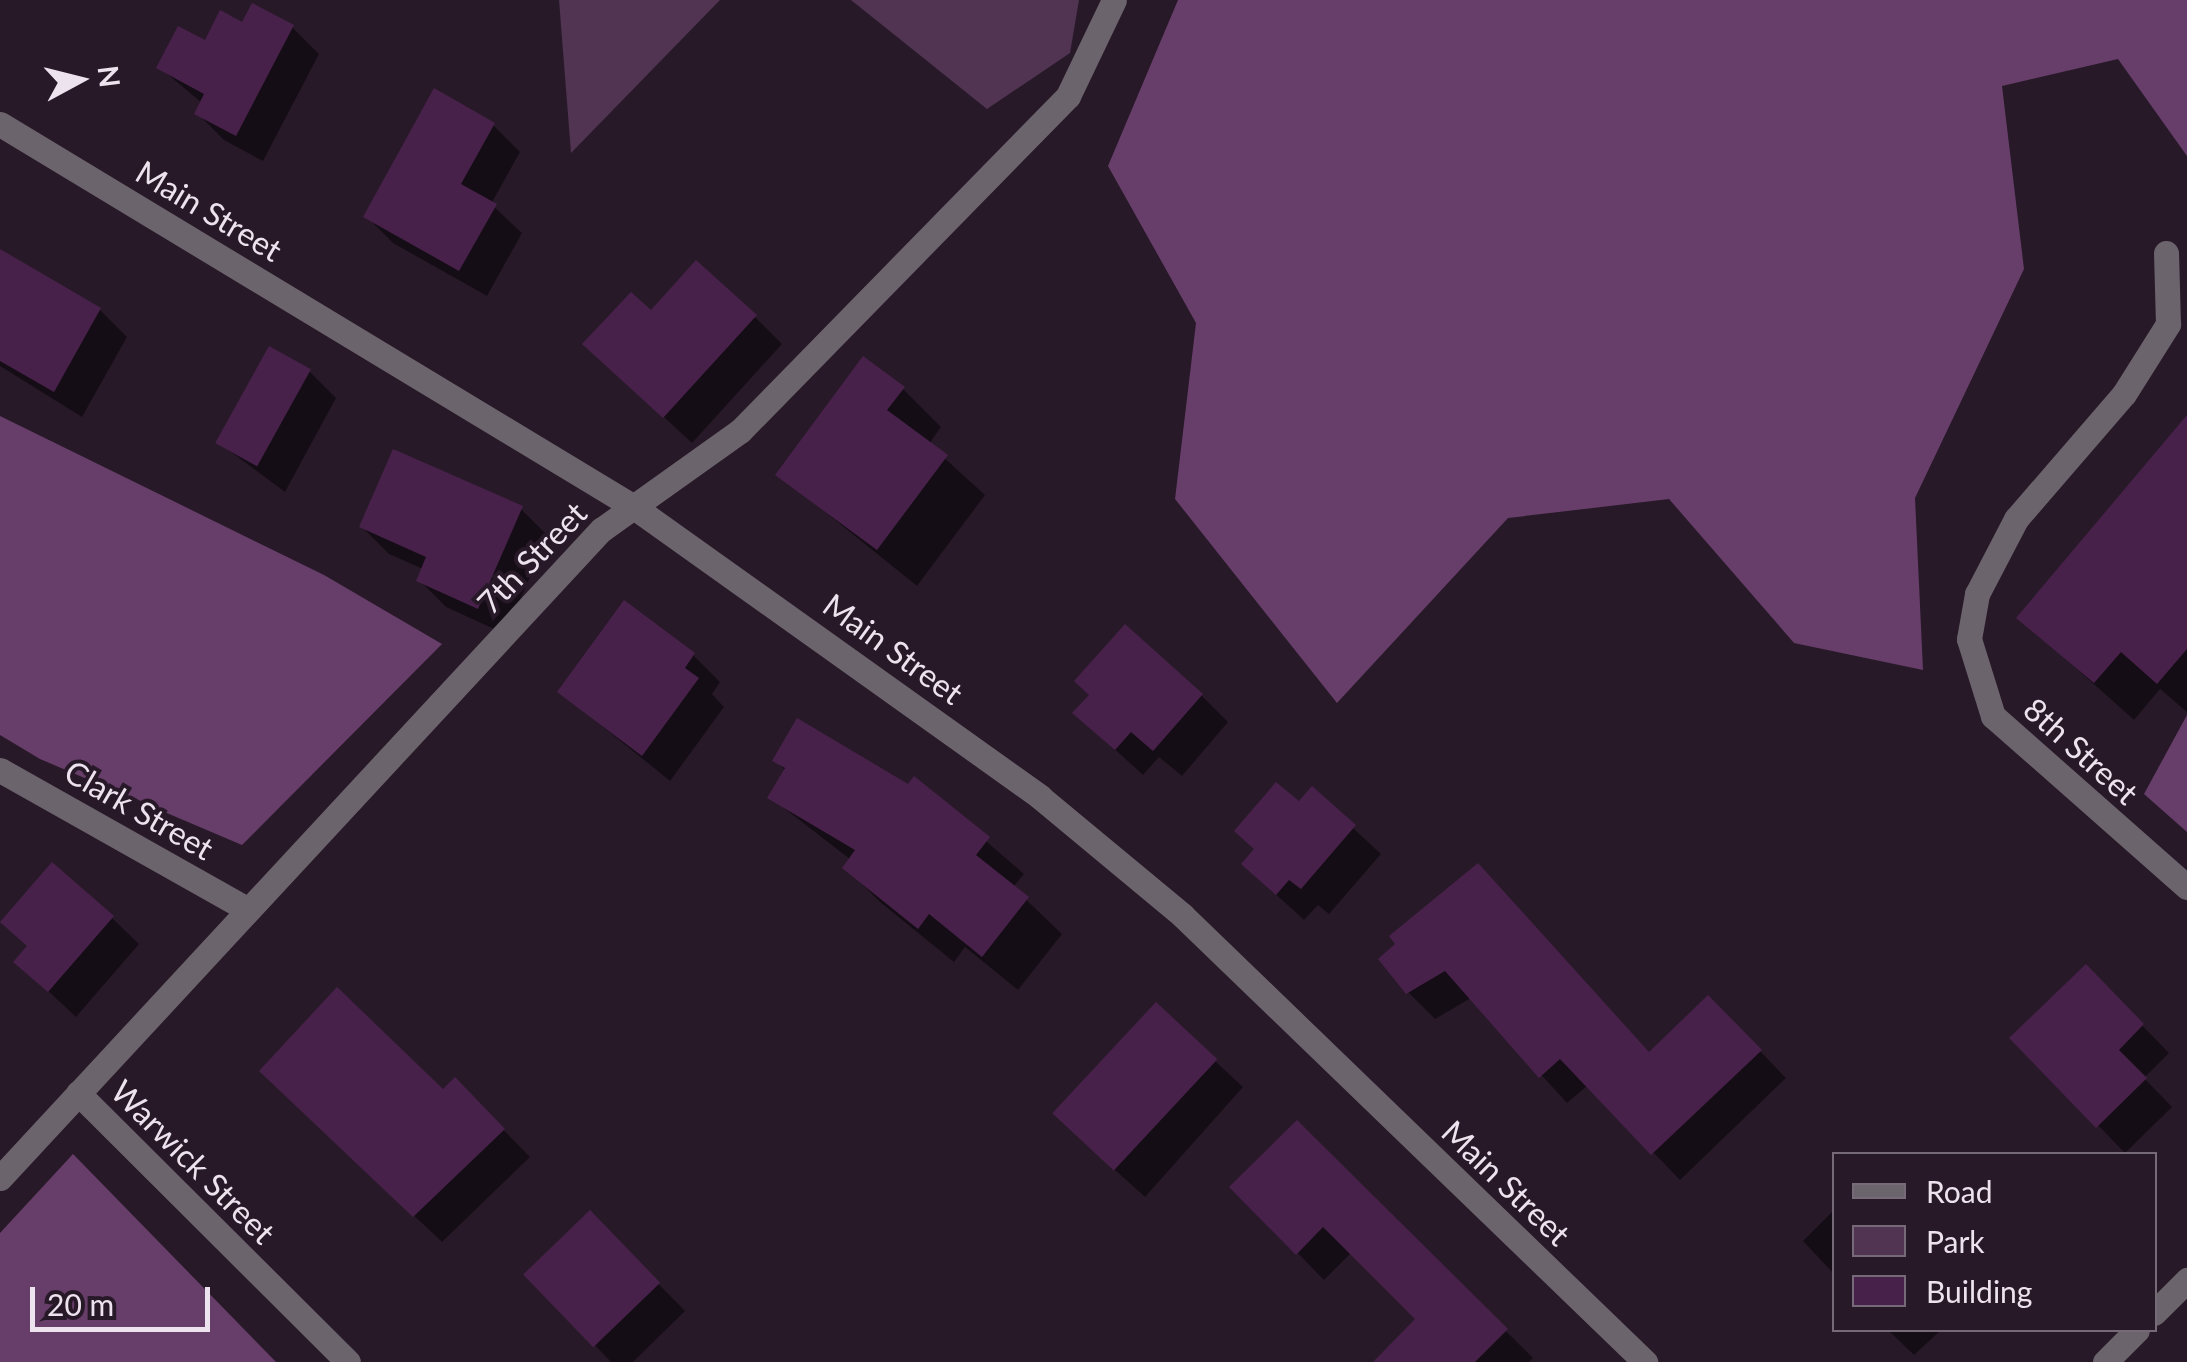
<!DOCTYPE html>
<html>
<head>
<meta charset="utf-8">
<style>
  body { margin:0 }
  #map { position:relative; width:2187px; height:1362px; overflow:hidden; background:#281929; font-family:Lato,sans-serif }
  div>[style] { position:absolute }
  .green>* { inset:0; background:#503452 }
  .forest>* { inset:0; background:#673e6a }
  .shadow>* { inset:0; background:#0007 }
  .building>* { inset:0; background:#48214b; transform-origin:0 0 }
  .lane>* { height:25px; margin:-12.5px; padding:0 12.5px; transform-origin:12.5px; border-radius:12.5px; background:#6c646d }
  .street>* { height:25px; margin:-12.5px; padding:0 12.5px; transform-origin:12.5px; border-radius:12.5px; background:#6c646d }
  span { translate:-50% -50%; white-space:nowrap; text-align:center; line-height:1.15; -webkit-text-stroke:8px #281929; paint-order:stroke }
  .street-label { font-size:32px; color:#ede3ee }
  .legend { position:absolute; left:1832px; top:1152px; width:325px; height:180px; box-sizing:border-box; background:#281929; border:2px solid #776a78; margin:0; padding:12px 18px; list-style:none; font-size:30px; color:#ede3ee }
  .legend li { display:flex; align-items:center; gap:20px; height:50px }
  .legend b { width:50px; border:2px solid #776a78 }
  .north { position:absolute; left:30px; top:30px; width:100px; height:100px; -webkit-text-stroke:8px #281929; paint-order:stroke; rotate:83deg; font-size:28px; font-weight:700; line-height:40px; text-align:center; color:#ede3ee }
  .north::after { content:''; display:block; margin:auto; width:35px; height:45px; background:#ede3ee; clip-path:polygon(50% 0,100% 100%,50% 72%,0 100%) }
  .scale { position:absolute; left:30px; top:1287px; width:180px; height:45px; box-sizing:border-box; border:5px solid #ede3ee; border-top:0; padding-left:12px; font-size:30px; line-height:35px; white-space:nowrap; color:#ede3ee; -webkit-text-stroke:8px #281929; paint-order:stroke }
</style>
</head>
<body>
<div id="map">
  <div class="green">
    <i style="clip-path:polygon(559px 0,720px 0,571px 153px)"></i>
    <i style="clip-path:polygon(851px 0,1079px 0,1070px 53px,987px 109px)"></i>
  </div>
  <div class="forest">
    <i style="clip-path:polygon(1178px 0,2187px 0,2187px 156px,2118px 59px,2002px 86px,2024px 269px,1915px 498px,1923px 670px,1794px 643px,1669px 499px,1508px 518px,1337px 703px,1175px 499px,1196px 323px,1108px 166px)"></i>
    <i style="clip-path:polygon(0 416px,324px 575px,442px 644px,242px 845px,40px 759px,0 735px)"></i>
    <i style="clip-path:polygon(2187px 715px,2187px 832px,2144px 794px)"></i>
    <i style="clip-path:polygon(73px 1154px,276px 1362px,0 1362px,0 1233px)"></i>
  </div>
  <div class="shadow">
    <i style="clip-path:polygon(243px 26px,292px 27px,319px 54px,263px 161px,224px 140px,197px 113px,202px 103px,159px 67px)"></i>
    <i style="clip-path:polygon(493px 125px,520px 152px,491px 204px,522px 233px,487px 296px,393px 243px,366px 216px)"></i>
    <i style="clip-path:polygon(0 252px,100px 310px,127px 337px,82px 417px,0 366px)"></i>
    <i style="clip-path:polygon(651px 314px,755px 317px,782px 344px,692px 443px,613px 370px)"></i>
    <i style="clip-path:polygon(309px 371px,336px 398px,285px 492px,219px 443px)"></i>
    <i style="clip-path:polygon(903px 389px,941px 427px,929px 444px,985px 495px,917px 586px,778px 474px)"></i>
    <i style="clip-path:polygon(2187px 419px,2187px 712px,2160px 689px,2134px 720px,2020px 618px)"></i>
    <i style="clip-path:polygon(521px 509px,548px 536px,505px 634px,446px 607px,419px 580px,423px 569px,389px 554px,362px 527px)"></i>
    <i style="clip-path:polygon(693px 655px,720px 682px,712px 694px,724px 707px,670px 781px,560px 692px)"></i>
    <i style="clip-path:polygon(1201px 695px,1228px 722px,1182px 776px,1159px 757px,1143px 775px,1075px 713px)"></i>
    <i style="clip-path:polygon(775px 760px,908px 787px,914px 779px,1024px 874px,1013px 887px,1062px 934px,1018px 990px,965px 947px,954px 962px,880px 902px,845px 867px,851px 860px,771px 798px,786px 771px)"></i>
    <i style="clip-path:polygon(1312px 790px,1381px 854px,1329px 914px,1318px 905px,1304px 920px,1271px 890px)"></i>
    <i style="clip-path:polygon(112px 918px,139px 944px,76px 1017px,17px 962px)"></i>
    <i style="clip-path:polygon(1399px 945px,1650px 1055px,1735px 1025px,1786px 1078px,1680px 1180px,1588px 1085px,1567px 1103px,1471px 998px,1435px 1019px,1408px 992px)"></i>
    <i style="clip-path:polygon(2086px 968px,2169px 1053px,2144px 1078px,2172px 1107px,2125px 1153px,2013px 1038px)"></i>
    <i style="clip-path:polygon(1156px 1006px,1243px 1087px,1145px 1197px,1084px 1142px)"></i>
    <i style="clip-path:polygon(455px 1080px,530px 1157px,442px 1242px,289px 1098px,443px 1092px)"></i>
    <i style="clip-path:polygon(1297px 1124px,1533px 1358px,1529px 1362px,1410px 1362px,1418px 1319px,1352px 1252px,1324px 1280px,1233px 1187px)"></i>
    <i style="clip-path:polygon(1834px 1210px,1834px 1274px,1803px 1241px)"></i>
    <i style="clip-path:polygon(590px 1214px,685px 1311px,633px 1362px,611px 1362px,527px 1275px)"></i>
    <i style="clip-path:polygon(1888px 1330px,1941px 1330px,1914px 1355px)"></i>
  </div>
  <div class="building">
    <i style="clip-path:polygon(252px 3px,294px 25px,236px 136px,194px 114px,204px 94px,156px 68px,178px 26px,205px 40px,220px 10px,242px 22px)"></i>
    <i style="clip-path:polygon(434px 88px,495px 123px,461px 184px,497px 204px,459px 271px,363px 217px)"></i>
    <i style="clip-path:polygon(0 249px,101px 308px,54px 392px,0 361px)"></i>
    <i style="clip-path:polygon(696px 260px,757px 315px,663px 418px,582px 344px,631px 292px,651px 310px)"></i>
    <i style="left:269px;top:346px;width:48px;height:111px;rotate:29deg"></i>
    <i style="clip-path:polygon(863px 356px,905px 387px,887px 410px,948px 455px,877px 550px,775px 475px)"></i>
    <i style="clip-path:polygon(2187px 415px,2187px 649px,2157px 684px,2121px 652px,2094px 683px,2016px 618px)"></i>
    <i style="clip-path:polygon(393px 449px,523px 506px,478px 609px,416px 581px,426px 557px,359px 527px)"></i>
    <i style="clip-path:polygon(624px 600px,695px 653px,685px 668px,699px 678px,642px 756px,557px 692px)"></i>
    <i style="clip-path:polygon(1125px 624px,1203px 694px,1153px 751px,1131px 732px,1115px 750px,1072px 713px,1089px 695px,1074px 681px)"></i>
    <i style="clip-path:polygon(797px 718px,908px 784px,914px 776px,990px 837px,976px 855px,1029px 897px,982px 957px,929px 914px,918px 929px,842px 868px,855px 850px,767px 798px,785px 768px,772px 761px)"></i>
    <i style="clip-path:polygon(1276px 782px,1299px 801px,1312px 786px,1356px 825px,1301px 889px,1289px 880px,1276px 895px,1241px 864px,1254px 849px,1234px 831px)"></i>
    <i style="clip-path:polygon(52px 862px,114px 916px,48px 992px,13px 962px,27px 946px,0 922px)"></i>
    <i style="clip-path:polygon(1478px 863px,1649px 1052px,1708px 995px,1762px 1050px,1651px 1155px,1560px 1059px,1539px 1078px,1445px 971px,1406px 994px,1378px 959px,1395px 944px,1389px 936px)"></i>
    <i style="clip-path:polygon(2086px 964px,2144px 1024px,2119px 1050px,2147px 1078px,2096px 1128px,2009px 1038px)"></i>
    <i style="clip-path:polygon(337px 987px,443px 1089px,455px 1077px,505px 1129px,413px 1217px,259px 1071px)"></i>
    <i style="left:1156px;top:1002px;width:84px;height:152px;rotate:43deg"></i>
    <i style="clip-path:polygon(1297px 1120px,1508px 1329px,1475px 1362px,1373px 1362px,1415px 1319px,1323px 1227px,1296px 1255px,1229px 1187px)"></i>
    <i style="left:590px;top:1210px;width:101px;height:93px;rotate:46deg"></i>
  </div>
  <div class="lane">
    <i style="left:1969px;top:639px;width:46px;rotate:-79.9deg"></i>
    <i style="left:1977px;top:594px;width:85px;rotate:-62.5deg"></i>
    <i style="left:2016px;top:519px;width:165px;rotate:-49.2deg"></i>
    <i style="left:2124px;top:394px;width:83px;rotate:-57.8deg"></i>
    <i style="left:2168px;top:324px;width:71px;rotate:-91.6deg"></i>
  </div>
  <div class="street">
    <i style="left:0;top:124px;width:741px;rotate:31.14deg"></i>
    <i style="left:634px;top:507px;width:499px;rotate:35.5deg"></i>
    <i style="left:1040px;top:797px;width:185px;rotate:39.7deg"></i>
    <i style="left:1182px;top:915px;width:644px;rotate:43.99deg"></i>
    <i style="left:1969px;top:639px;width:81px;rotate:72.7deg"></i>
    <i style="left:1993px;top:716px;width:259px;rotate:41.4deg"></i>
    <i style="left:0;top:770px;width:281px;rotate:29.4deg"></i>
    <i style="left:78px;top:1093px;width:381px;rotate:44.9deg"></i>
    <i style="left:0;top:1178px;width:884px;rotate:-47.16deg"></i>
    <i style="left:601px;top:530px;width:171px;rotate:-35.5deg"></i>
    <i style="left:740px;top:431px;width:469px;rotate:-45.6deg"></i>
    <i style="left:1068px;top:96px;width:106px;rotate:-64.4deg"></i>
    <i style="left:2154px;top:1313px;width:47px;rotate:-45deg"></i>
    <i style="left:2105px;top:1362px;width:45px;rotate:-45deg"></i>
  </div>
  <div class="street-label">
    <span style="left:209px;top:211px;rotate:31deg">Main Street</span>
    <span style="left:532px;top:558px;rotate:-46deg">7th Street</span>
    <span style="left:893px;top:649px;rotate:36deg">Main Street</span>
    <span style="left:2081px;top:751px;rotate:42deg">8th Street</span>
    <span style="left:139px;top:810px;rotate:30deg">Clark Street</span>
    <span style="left:193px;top:1162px;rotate:45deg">Warwick Street</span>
    <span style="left:1506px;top:1183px;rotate:44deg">Main Street</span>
  </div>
  <ul class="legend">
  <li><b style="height:12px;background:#6c646d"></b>Road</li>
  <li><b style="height:28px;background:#503452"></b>Park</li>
  <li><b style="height:28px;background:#48214b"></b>Building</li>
  </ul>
  <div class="north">N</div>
  <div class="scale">20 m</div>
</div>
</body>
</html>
